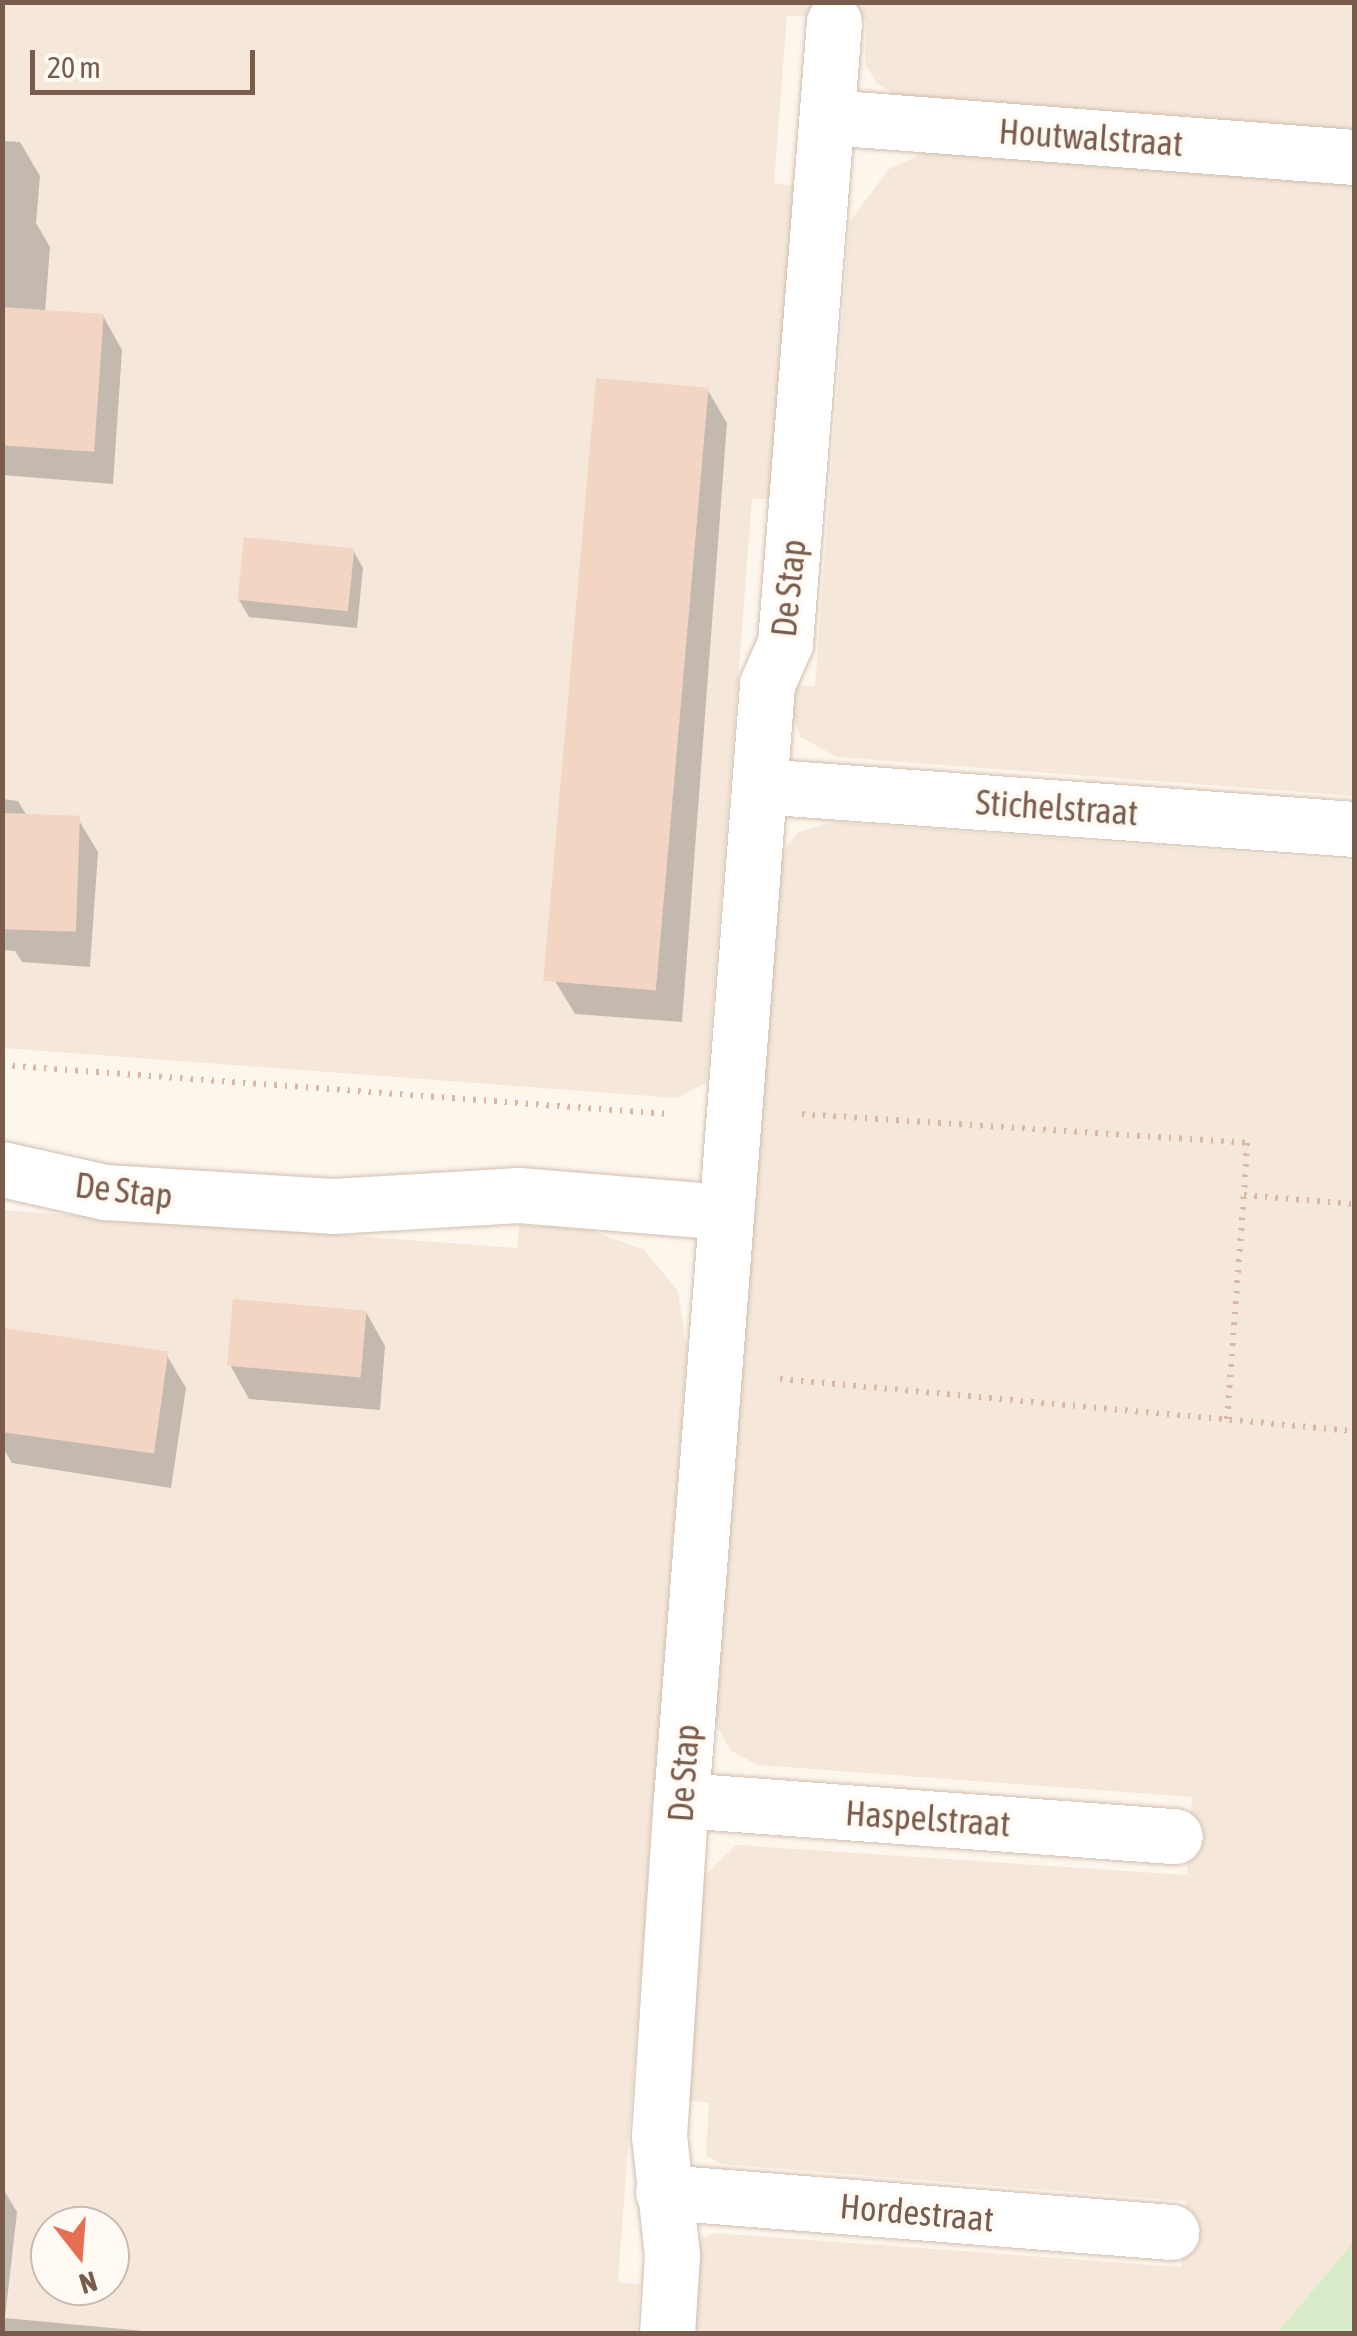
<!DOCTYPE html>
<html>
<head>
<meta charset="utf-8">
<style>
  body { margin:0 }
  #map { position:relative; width:1357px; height:2336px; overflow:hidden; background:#fdf6ec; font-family:"Asap Condensed",sans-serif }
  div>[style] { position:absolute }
  .residential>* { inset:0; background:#f5e8da }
  .green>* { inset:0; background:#d8ecc9 }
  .shadow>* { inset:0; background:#0003 }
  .building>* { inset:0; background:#f3d5c3; transform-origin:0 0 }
  .path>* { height:6px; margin-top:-3px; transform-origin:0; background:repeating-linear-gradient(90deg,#d9b8a5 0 2.5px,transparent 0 10.5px) }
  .roads { filter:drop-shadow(0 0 2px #d1beb0) drop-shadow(0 0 2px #d1beb0) }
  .street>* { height:55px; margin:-27.5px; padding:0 27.5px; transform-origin:27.5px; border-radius:27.5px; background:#fff }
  span { translate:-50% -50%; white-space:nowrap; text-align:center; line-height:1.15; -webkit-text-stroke:8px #fffaf3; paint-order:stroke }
  .street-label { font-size:35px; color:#7a5c4d }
  .frame { position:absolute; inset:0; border:5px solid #7a5c4d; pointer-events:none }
  .north { position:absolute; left:30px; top:2206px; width:100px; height:100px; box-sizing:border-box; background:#fffaf3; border:2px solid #cabbb1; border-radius:50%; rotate:163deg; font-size:28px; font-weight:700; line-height:40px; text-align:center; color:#7a5c4d }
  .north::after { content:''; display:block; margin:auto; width:35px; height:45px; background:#e76f51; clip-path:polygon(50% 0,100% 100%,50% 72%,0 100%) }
  .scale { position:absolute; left:30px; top:50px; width:225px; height:45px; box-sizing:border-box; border:5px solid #7a5c4d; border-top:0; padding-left:12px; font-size:30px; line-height:35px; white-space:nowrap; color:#7a5c4d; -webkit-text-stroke:8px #fffaf3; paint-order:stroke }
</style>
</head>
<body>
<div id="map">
  <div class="residential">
    <i style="clip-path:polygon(2px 3px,1354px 3px,1354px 133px,898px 97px,877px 83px,865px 64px,866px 19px,787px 16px,774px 183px,796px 186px,772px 499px,752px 499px,707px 1082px,677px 1098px,3px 1048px)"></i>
    <i style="clip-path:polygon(931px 150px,1354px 178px,1354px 796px,836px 757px,801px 737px,792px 717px,794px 685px,815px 686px,850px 221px,889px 169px)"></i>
    <i style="clip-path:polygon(835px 822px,1354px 861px,1354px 2241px,1277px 2333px,692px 2333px,699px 2240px,715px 2233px,1181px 2267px,1186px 2201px,721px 2164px,706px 2155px,709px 2103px,686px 2100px,704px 1876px,736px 1845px,1187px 1875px,1192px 1797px,757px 1765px,730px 1750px,715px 1722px,780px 856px,798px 832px)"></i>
    <i style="clip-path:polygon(evenodd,2px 1210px,517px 1248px,519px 1225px,588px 1229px,644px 1250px,678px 1291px,687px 1349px,618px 2282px,640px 2285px,636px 2333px,3px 2333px,2px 1210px,50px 2226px,110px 2226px,110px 2286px,50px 2286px,50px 2226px)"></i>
  </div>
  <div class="green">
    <i style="clip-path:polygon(1354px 2241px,1354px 2333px,1277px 2333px)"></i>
  </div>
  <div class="shadow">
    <i style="clip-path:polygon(2px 141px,20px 142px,40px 176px,36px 223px,50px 247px,45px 313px,103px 316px,122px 350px,113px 484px,2px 475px)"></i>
    <i style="clip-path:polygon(707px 389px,727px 423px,682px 1022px,575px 1014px,555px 981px)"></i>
    <i style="clip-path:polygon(353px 550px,363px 568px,357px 628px,249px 617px,239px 600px)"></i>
    <i style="clip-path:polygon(2px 799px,18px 801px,27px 816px,78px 819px,98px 852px,90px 967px,22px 962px,15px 951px,2px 950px)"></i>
    <i style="clip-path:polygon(366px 1312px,385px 1346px,380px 1410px,249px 1399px,230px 1365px)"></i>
    <i style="clip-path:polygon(166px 1354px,186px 1388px,171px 1488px,12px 1463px,2px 1446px,2px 1364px)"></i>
    <i style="clip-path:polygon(2px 2187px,17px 2212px,5px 2318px,176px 2334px,2px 2334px)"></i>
  </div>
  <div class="building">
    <i style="left:2px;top:307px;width:102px;height:138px;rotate:4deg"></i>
    <i style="left:596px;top:378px;width:113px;height:605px;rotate:5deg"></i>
    <i style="left:244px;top:537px;width:111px;height:63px;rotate:6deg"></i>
    <i style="left:2px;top:813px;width:78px;height:116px;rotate:2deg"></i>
    <i style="left:233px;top:1299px;width:134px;height:67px;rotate:5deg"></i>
    <i style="left:2px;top:1328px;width:168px;height:103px;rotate:8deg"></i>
  </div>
  <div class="path">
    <i style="left:2px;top:1065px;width:669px;rotate:4.2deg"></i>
    <i style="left:802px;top:1114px;width:446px;rotate:3.7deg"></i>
    <i style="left:1247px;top:1143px;width:52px;rotate:93.3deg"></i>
    <i style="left:780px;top:1379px;width:576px;rotate:5.18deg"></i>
    <i style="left:1227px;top:1419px;width:225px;rotate:-85.7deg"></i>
    <i style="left:1244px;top:1195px;width:110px;rotate:4.7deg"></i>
  </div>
  <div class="roads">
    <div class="street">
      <i style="left:828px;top:117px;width:528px;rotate:4.35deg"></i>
      <i style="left:759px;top:786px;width:597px;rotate:4.13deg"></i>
      <i style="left:2px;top:1169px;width:106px;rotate:12.6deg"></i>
      <i style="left:105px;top:1192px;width:228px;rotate:3.5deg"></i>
      <i style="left:333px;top:1206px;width:186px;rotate:-3.4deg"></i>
      <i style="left:519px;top:1195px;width:208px;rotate:4.7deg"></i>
      <i style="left:681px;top:1800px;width:495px;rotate:4.2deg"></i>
      <i style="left:663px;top:2192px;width:510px;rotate:4.5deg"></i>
      <i style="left:667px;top:2334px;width:79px;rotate:-86.4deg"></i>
      <i style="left:672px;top:2255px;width:120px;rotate:-96.2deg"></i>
      <i style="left:659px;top:2136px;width:337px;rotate:-86.3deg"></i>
      <i style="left:681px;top:1800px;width:1119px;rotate:-85.59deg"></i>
      <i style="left:767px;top:684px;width:45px;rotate:-66.3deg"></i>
      <i style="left:785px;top:643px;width:623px;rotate:-85.49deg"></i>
    </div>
  </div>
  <div class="street-label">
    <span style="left:1091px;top:137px;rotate:4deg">Houtwalstraat</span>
    <span style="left:788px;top:588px;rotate:-84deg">De Stap</span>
    <span style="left:1057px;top:807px;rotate:4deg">Stichelstraat</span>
    <span style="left:124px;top:1190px;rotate:7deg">De Stap</span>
    <span style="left:683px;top:1773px;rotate:-86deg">De Stap</span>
    <span style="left:928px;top:1818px;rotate:4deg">Haspelstraat</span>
    <span style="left:917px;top:2212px;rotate:5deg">Hordestraat</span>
  </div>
  <div class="frame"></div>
  <div class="north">N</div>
  <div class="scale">20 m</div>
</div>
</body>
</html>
